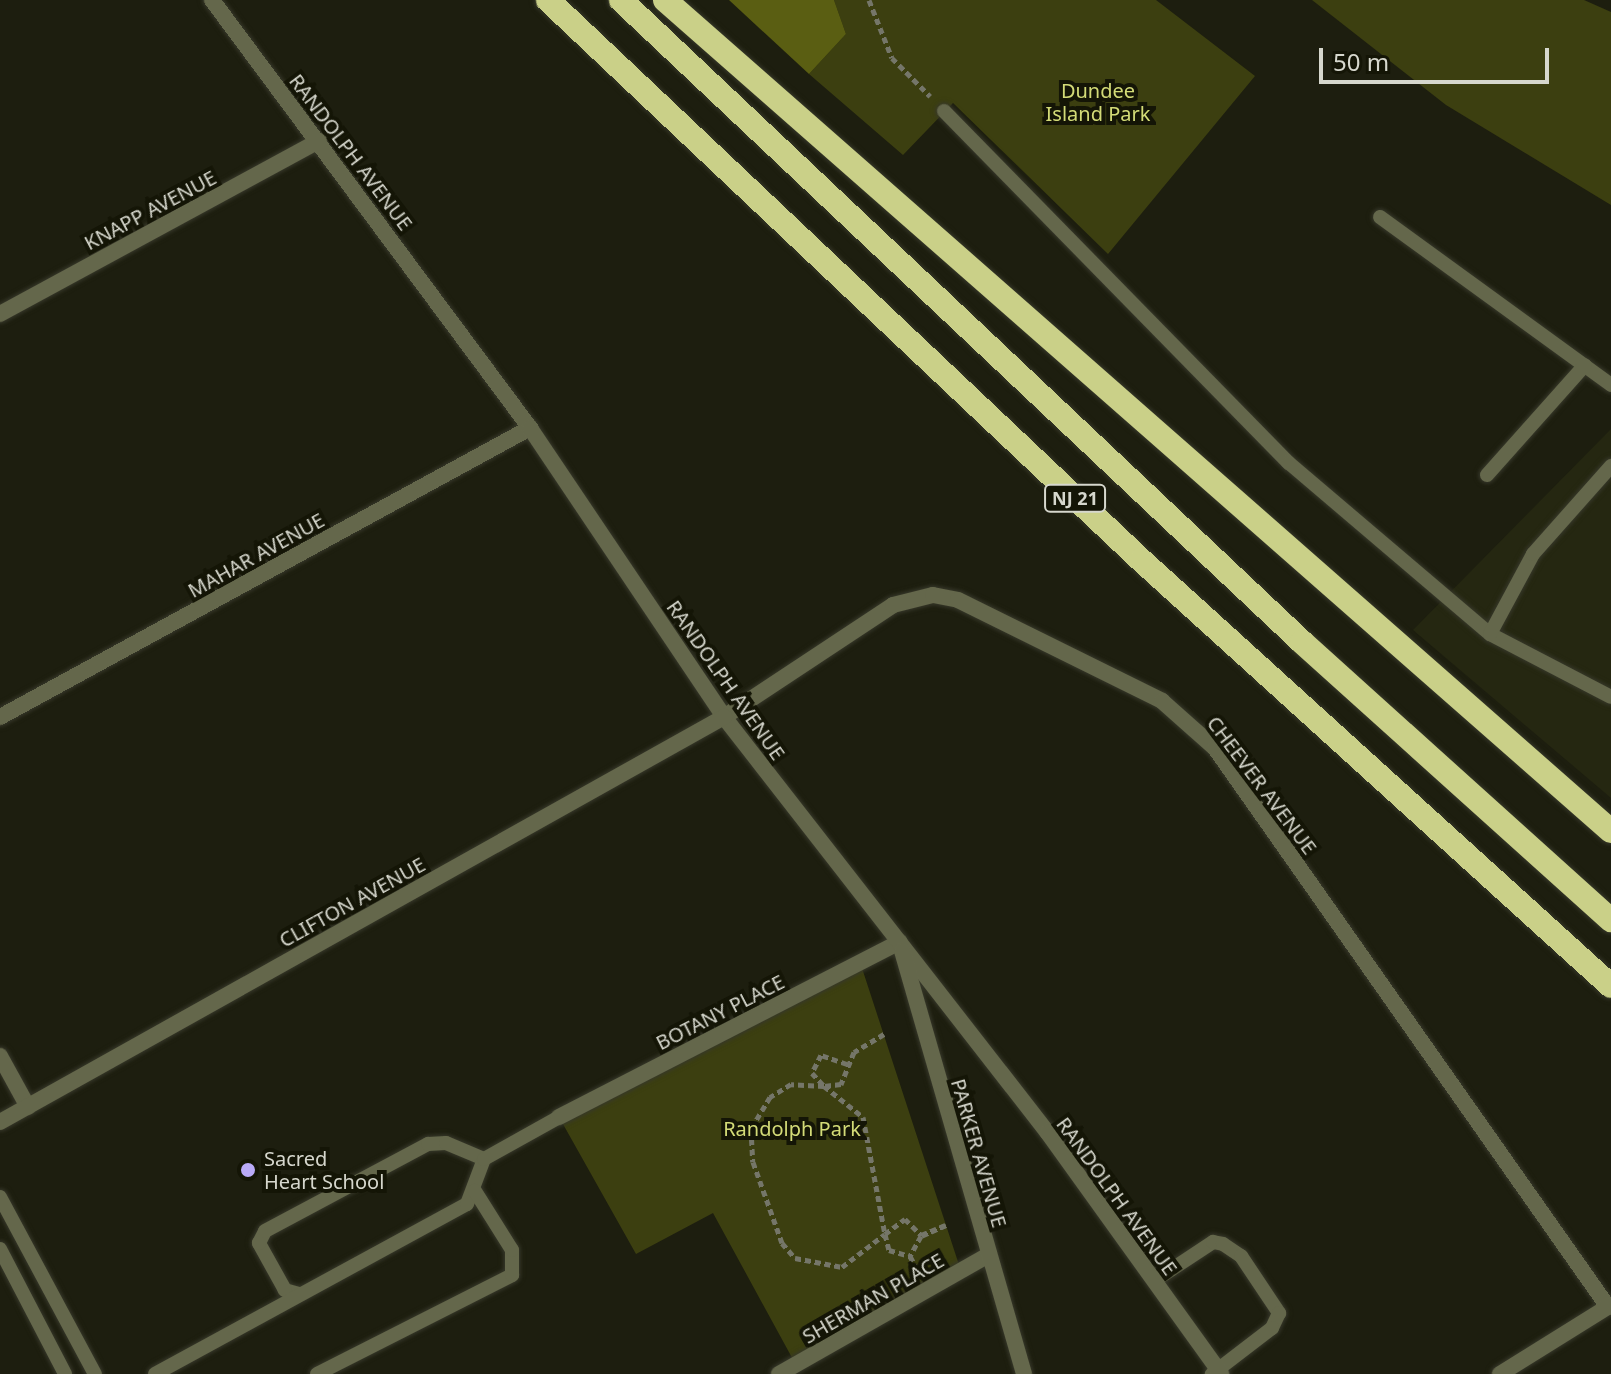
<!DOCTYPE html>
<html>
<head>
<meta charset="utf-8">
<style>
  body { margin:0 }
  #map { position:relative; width:1611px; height:1374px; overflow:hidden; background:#1d1e0f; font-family:"Noto Sans",sans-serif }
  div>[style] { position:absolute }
  .built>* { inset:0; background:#252711 }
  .green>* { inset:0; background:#3c3f10 }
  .water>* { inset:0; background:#5a5e12 }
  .path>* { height:5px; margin-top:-2.5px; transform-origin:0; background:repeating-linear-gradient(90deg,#757669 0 6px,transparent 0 10px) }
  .roads { filter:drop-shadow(0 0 2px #37382a) drop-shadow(0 0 2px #37382a) }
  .service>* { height:14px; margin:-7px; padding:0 7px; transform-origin:7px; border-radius:7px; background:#64674b }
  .minor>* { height:16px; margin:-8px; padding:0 8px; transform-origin:8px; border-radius:8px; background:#64674b }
  .tertiary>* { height:16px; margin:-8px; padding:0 8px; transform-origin:8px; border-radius:8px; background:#64674b }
  .motorway>* { height:24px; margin:-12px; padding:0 12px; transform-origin:12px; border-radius:12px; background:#cad088 }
  .dots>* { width:22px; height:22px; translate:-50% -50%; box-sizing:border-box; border:4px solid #141506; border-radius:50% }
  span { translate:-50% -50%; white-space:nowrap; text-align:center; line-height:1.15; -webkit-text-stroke:8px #141506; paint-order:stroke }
  .shield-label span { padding:2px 6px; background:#141506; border:2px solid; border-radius:6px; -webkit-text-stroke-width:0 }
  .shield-label { font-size:18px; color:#d6d7cd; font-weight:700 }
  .park-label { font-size:20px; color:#d3db77 }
  .street-label { font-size:20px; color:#d6d7cd }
  .poi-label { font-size:20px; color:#d6d7cd }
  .left { translate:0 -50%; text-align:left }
  .scale { position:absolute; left:1319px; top:48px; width:230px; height:36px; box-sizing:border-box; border:4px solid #d6d7cd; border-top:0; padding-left:10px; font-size:24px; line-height:28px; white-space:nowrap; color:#d6d7cd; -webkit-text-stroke:6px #141506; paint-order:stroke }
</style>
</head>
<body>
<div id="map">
  <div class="built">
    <i style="clip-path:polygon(1611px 429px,1611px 798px,1413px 630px)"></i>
  </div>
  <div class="green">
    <i style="clip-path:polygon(834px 0,1156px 0,1255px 76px,1108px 254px,953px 103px,903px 155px,809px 74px,846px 34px)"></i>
    <i style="clip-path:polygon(1312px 0,1584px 0,1611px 12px,1611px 205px,1446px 105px)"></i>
    <i style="clip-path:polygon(860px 962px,961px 1271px,796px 1365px,713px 1213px,636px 1254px,559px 1117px)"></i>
  </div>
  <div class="water">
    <i style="clip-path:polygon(729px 0,834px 0,846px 34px,809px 74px)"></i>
  </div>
  <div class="path">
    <i style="left:869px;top:0;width:62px;rotate:68.4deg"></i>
    <i style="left:892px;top:58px;width:54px;rotate:45deg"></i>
    <i style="left:884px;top:1034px;width:35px;rotate:149deg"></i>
    <i style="left:854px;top:1052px;width:35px;rotate:112deg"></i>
    <i style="left:841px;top:1084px;width:17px;rotate:173deg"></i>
    <i style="left:824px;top:1086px;width:50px;rotate:38.5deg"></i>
    <i style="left:863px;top:1117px;width:119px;rotate:79.4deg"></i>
    <i style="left:885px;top:1234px;width:25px;rotate:-37deg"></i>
    <i style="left:905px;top:1219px;width:23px;rotate:45deg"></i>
    <i style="left:921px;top:1235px;width:27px;rotate:-22deg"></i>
    <i style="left:946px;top:1225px;width:27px;rotate:156deg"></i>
    <i style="left:921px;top:1236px;width:23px;rotate:119deg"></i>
    <i style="left:910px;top:1256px;width:17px;rotate:62deg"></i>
    <i style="left:847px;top:1064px;width:28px;rotate:-161deg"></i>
    <i style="left:821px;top:1055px;width:20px;rotate:117deg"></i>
    <i style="left:812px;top:1073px;width:18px;rotate:47deg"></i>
    <i style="left:824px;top:1086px;width:33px;rotate:-177deg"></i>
    <i style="left:791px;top:1084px;width:25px;rotate:148deg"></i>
    <i style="left:770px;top:1097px;width:37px;rotate:121deg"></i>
    <i style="left:751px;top:1129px;width:33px;rotate:87deg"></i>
    <i style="left:753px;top:1162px;width:86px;rotate:70.3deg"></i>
    <i style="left:782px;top:1243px;width:20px;rotate:49deg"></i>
    <i style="left:795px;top:1258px;width:48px;rotate:10.8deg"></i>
    <i style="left:842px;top:1267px;width:54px;rotate:-37.5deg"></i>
    <i style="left:885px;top:1234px;width:16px;rotate:76deg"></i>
    <i style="left:889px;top:1250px;width:22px;rotate:16deg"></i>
  </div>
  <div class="roads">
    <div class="service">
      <i style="left:944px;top:111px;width:493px;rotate:45.6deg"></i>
      <i style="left:1289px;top:463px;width:264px;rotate:40.4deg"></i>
      <i style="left:1490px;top:634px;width:136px;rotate:27.5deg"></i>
      <i style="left:1380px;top:217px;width:286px;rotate:36deg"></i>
      <i style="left:1487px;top:475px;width:147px;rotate:-48.3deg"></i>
      <i style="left:1490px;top:634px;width:91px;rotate:-61.7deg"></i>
      <i style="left:1533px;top:554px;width:118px;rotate:-48.4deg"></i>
      <i style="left:0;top:1197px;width:201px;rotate:61.8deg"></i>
      <i style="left:0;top:1249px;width:141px;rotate:62.5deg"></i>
      <i style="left:1154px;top:1281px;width:71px;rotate:-33.5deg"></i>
      <i style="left:1213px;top:1242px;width:10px;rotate:11deg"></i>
      <i style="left:1223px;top:1244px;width:22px;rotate:34deg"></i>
      <i style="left:1241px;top:1256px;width:69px;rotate:56.3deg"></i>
      <i style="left:1279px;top:1313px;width:17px;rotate:115deg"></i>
      <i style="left:1272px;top:1328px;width:76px;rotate:142.5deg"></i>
      <i style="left:299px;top:1294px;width:15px;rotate:-164deg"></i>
      <i style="left:285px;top:1290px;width:54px;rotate:-119deg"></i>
      <i style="left:259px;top:1243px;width:13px;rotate:-63deg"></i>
      <i style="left:265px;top:1231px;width:185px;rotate:-28.1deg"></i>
      <i style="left:428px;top:1144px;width:18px;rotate:-3deg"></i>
      <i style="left:446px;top:1143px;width:41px;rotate:22.8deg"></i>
      <i style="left:155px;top:1374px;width:355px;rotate:-28.6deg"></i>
      <i style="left:467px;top:1204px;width:48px;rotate:-69.3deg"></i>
      <i style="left:484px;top:1159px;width:86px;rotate:-29.2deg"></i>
      <i style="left:317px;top:1374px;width:219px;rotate:-26.9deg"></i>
      <i style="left:512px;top:1275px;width:25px;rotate:-90deg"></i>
      <i style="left:512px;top:1250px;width:70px;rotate:-122.1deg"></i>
    </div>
    <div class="minor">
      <i style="left:0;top:314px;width:363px;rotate:-28.5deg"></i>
      <i style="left:0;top:717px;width:604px;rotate:-28.6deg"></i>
      <i style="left:724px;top:717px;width:203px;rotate:-33.5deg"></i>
      <i style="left:893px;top:605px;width:41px;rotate:-14deg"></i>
      <i style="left:933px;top:595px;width:25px;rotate:11deg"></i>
      <i style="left:958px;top:600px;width:228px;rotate:26.3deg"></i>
      <i style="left:1162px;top:701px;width:71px;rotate:41.6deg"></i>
      <i style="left:1215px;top:748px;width:683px;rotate:54.89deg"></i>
      <i style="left:0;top:1056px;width:58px;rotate:61.2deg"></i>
      <i style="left:559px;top:1117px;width:383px;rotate:-27.2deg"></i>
      <i style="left:779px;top:1374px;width:239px;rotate:-29.6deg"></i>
    </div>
    <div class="tertiary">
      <i style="left:212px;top:0;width:533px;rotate:53.39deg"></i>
      <i style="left:530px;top:428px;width:348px;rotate:56.1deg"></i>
      <i style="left:724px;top:717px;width:527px;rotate:52.09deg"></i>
      <i style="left:1048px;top:1133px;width:297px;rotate:54.3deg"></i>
      <i style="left:902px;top:951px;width:440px;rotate:73.9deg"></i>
      <i style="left:0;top:1122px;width:830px;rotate:-29.22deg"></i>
      <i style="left:1500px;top:1374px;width:131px;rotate:-31.9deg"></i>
    </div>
    <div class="motorway">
      <i style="left:548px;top:0;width:816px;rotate:43.36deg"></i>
      <i style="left:1141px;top:560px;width:634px;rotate:42.19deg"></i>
      <i style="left:621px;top:0;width:936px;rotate:43.31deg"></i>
      <i style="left:1302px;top:642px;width:416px;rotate:42deg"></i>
      <i style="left:665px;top:0;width:1259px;rotate:41.3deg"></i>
    </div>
  </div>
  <div class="dots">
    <i style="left:248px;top:1170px;background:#b9aaf7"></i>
  </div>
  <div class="shield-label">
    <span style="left:1075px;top:498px">NJ 21</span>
  </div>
  <div class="park-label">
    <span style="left:1098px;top:102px">Dundee<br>Island Park</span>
    <span style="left:792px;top:1128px">Randolph Park</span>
  </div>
  <div class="street-label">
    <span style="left:351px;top:152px;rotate:53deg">RANDOLPH AVENUE</span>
    <span style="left:150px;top:210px;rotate:-28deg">KNAPP AVENUE</span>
    <span style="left:256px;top:555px;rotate:-29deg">MAHAR AVENUE</span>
    <span style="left:726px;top:680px;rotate:55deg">RANDOLPH AVENUE</span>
    <span style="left:1262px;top:785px;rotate:53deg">CHEEVER AVENUE</span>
    <span style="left:352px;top:902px;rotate:-29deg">CLIFTON AVENUE</span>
    <span style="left:720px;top:1012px;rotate:-27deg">BOTANY PLACE</span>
    <span style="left:979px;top:1153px;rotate:74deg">PARKER AVENUE</span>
    <span style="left:1117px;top:1196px;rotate:54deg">RANDOLPH AVENUE</span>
    <span style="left:873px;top:1298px;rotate:-30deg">SHERMAN PLACE</span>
  </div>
  <div class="poi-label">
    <span class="left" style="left:264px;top:1170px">Sacred<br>Heart School</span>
  </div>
  <div class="scale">50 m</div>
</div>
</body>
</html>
